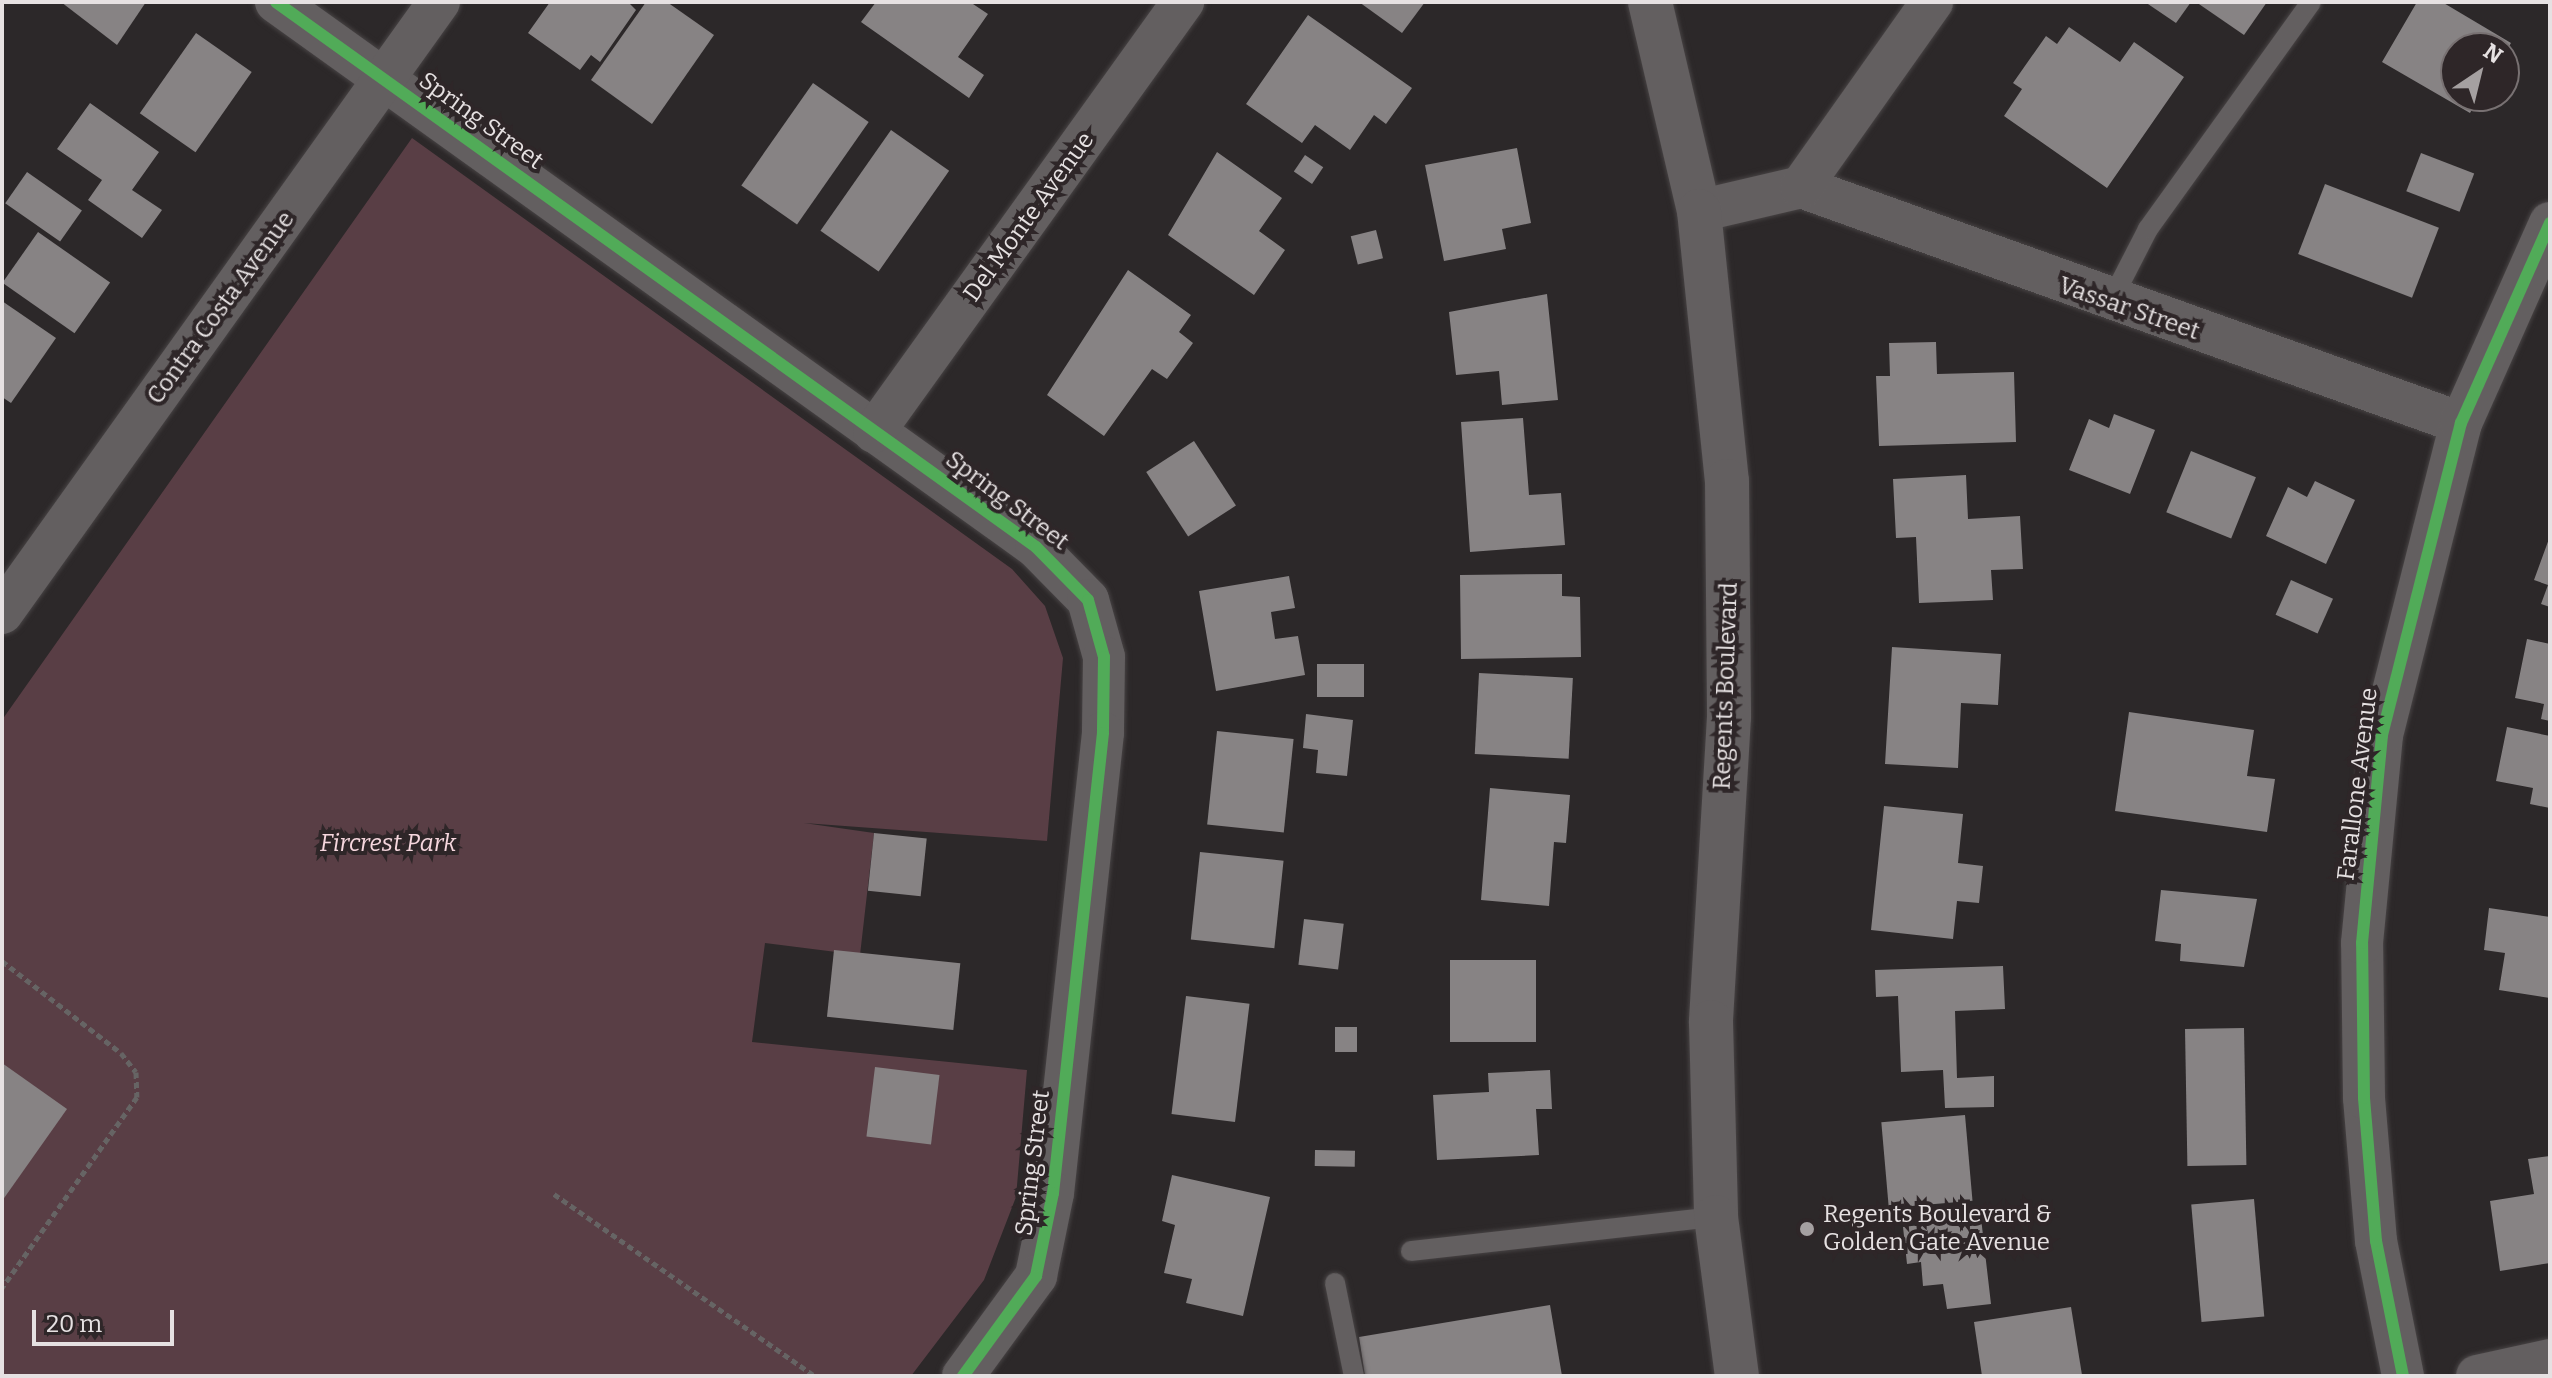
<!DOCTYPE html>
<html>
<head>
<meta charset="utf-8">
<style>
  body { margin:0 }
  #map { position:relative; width:2552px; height:1378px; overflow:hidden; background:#2c2829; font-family:Bitter,serif }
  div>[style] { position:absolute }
  .green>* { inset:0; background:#593e45 }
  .building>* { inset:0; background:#878384; transform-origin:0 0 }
  .path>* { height:5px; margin-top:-2.5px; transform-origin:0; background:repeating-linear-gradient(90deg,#666464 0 6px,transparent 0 10px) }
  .roads { filter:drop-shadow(0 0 2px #474344) drop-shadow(0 0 2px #474344) }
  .service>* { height:20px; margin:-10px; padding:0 10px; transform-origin:10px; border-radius:10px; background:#635f60 }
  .minor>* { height:42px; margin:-21px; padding:0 21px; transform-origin:21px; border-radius:21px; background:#635f60 }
  .secondary>* { height:44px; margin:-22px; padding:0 22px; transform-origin:22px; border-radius:22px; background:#635f60 }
  .cycleway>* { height:12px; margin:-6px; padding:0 6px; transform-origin:6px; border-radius:6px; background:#51ab58 }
  .dots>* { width:22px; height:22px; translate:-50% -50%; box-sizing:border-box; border:4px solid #2e2628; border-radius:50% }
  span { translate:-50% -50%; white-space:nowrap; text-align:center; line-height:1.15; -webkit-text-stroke:8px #2e2628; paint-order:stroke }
  .street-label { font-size:24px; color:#e6e1e2 }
  .park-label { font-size:24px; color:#f6d7de; font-style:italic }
  .poi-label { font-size:24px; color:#e6e1e2 }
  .left { translate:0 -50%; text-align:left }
  .frame { position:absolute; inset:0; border:4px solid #e6e1e2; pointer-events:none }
  .north { position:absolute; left:2440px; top:32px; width:80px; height:80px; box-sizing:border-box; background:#2e2628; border:2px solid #787172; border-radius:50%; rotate:35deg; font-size:22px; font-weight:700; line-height:32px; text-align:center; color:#e6e1e2 }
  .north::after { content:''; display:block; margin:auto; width:28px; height:36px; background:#a5a0a1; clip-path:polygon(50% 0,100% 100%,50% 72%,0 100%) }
  .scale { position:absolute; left:32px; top:1310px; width:142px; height:36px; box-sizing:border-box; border:4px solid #e6e1e2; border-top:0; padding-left:10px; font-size:24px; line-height:28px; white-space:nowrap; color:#e6e1e2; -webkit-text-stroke:6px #2e2628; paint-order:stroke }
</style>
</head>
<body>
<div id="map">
  <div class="green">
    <i style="clip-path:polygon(412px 138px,1012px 569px,1045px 606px,1063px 658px,1047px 841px,804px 823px,874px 833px,860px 955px,765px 943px,752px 1042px,1027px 1070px,1016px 1197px,984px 1280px,911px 1376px,2px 1376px,2px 720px)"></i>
  </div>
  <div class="building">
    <i style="clip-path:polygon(61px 2px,146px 2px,117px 45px)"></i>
    <i style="clip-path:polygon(550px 2px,628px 2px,636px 10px,600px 62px,591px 55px,580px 70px,528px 33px)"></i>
    <i style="clip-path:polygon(646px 2px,667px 2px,714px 35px,652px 124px,591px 80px)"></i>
    <i style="clip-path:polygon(876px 2px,970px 2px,988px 14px,958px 57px,984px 75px,969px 98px,861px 22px)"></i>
    <i style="clip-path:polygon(1359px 2px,1425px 2px,1402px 33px)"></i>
    <i style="clip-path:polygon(2145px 2px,2191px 2px,2176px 23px)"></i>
    <i style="clip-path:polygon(2196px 2px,2267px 2px,2244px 35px)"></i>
    <i style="clip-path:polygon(2417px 2px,2442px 2px,2511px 43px,2504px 55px,2504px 48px,2456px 48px,2456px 96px,2480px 96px,2470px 113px,2382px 62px)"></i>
    <i style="clip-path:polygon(1308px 15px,1412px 88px,1386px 124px,1374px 115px,1350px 150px,1315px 125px,1302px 143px,1246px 104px)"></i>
    <i style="clip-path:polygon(2069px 27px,2120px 62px,2134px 42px,2184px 77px,2107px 188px,2004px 116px,2022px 89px,2013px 83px,2046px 36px,2057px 44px)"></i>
    <i style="left:196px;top:33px;width:68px;height:98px;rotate:35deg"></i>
    <i style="left:813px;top:83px;width:68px;height:125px;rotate:35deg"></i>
    <i style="clip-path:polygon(90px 103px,159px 152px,132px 190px,162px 210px,142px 238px,88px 200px,102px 180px,57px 149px)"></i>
    <i style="left:891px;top:130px;width:71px;height:123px;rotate:35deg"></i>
    <i style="clip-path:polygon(1517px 148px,1531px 223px,1502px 229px,1506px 249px,1444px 261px,1425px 165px)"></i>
    <i style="clip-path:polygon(1217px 152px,1282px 198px,1259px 231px,1285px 250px,1254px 295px,1168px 235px)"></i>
    <i style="left:2421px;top:153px;width:57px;height:41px;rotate:21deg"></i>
    <i style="left:1305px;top:155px;width:22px;height:20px;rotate:34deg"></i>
    <i style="left:27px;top:172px;width:67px;height:38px;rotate:35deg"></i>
    <i style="left:2325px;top:184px;width:122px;height:75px;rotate:21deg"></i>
    <i style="left:1376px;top:230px;width:29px;height:26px;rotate:76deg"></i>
    <i style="left:38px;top:232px;width:88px;height:62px;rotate:35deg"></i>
    <i style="clip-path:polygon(1128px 270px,1191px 315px,1179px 332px,1193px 343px,1167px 379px,1152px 369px,1104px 436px,1047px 395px)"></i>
    <i style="clip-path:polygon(1547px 294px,1558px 400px,1502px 405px,1499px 371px,1456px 375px,1449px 312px)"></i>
    <i style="clip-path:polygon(2px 301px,56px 338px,11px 403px,2px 397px)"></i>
    <i style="clip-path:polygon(1936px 342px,1937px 374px,2014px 372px,2016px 442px,1879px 446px,1876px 376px,1890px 376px,1889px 343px)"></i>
    <i style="clip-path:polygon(2114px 414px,2155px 430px,2130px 494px,2069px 470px,2089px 419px,2109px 428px)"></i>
    <i style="clip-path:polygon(1523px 418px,1529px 495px,1561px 493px,1565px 545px,1470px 552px,1461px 422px)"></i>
    <i style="left:1194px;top:441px;width:77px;height:57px;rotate:57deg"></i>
    <i style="left:2191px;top:451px;width:70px;height:66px;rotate:22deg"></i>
    <i style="clip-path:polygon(1966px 475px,1968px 519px,2020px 516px,2023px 569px,1991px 570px,1993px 600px,1919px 603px,1916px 537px,1896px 538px,1893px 479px)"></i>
    <i style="clip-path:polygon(2315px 481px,2355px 500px,2326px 564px,2266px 536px,2288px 487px,2307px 497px)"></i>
    <i style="clip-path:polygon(2550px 536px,2550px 607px,2541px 604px,2548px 585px,2534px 580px)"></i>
    <i style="clip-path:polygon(1562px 574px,1562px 596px,1580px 597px,1581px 657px,1461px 659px,1460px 575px)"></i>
    <i style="clip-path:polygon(1289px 576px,1295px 608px,1271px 612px,1275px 639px,1298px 636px,1305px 675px,1216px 691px,1199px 591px)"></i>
    <i style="left:2291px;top:580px;width:46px;height:38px;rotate:24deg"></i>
    <i style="clip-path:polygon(2527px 639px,2550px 644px,2550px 721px,2541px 719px,2544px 704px,2515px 698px)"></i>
    <i style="clip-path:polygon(1892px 647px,2001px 654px,1998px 705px,1961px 703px,1958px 768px,1885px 764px)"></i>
    <i style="left:1317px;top:664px;width:47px;height:33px"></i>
    <i style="left:1479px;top:673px;width:94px;height:81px;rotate:3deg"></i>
    <i style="clip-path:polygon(2129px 712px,2254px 730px,2247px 776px,2275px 779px,2267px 832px,2115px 811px)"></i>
    <i style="clip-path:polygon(1306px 714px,1353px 720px,1347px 776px,1316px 773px,1318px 750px,1303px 748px)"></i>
    <i style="clip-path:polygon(2507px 727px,2550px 736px,2550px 808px,2530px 804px,2533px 788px,2496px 781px)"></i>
    <i style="left:1217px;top:731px;width:77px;height:94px;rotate:6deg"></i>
    <i style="clip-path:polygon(1490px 788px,1570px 795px,1566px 843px,1554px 842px,1549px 906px,1481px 900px)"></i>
    <i style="clip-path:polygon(1884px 806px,1963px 814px,1958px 863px,1983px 866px,1979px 903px,1957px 901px,1953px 939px,1871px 930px)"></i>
    <i style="left:874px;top:833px;width:53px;height:58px;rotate:6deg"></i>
    <i style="left:1200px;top:852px;width:84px;height:88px;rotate:6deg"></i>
    <i style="clip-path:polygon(2161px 890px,2257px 899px,2244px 967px,2180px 961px,2181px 944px,2155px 941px)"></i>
    <i style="clip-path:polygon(2489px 908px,2550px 917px,2550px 998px,2499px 990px,2505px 953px,2484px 950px)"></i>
    <i style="left:1304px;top:919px;width:40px;height:46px;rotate:7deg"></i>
    <i style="left:834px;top:950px;width:127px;height:67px;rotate:6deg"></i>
    <i style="left:1450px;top:960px;width:86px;height:82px"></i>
    <i style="clip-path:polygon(2003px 966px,2005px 1009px,1955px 1011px,1957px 1078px,1994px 1076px,1994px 1107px,1945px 1108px,1943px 1070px,1901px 1072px,1898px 996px,1876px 997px,1875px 970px)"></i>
    <i style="left:1186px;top:996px;width:64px;height:119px;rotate:7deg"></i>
    <i style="left:1357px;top:1027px;width:25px;height:22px;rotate:90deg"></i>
    <i style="left:2244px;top:1028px;width:137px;height:59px;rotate:89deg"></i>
    <i style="clip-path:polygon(2px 1063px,67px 1109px,2px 1201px)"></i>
    <i style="left:875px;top:1067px;width:65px;height:70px;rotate:7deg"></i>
    <i style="clip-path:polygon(1550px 1070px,1552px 1109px,1536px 1109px,1539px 1155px,1437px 1160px,1433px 1095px,1489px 1092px,1488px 1073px)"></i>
    <i style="left:1965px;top:1115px;width:86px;height:84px;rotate:85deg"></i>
    <i style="left:1315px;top:1150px;width:40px;height:16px;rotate:1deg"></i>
    <i style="clip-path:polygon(2550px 1156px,2550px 1263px,2500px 1271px,2490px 1201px,2534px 1194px,2528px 1159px)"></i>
    <i style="clip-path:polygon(1172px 1175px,1270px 1197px,1243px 1316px,1186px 1303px,1192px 1279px,1164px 1273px,1175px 1225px,1162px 1221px)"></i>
    <i style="left:2254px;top:1199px;width:118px;height:63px;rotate:85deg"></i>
    <i style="clip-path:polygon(1981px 1218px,1991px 1304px,1947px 1309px,1943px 1284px,1923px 1286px,1921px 1262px,1907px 1264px,1903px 1227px)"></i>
    <i style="clip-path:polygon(1550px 1305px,1562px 1376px,1365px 1376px,1359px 1337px)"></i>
    <i style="clip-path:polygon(2071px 1307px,2082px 1375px,1982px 1376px,1974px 1322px)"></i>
  </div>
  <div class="path">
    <i style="left:2px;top:961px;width:150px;rotate:37.7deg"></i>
    <i style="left:121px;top:1053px;width:24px;rotate:52deg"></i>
    <i style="left:136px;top:1072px;width:25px;rotate:88deg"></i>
    <i style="left:137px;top:1097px;width:234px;rotate:125.3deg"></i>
    <i style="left:554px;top:1194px;width:318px;rotate:34.9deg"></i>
  </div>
  <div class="roads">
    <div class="service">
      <i style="left:2110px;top:303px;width:83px;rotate:-62.8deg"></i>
      <i style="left:2148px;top:229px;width:279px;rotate:-54.3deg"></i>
      <i style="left:1411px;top:1251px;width:307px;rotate:-6.4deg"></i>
      <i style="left:1335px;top:1283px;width:95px;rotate:78.5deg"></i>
    </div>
    <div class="minor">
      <i style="left:276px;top:2px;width:935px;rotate:35.64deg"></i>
      <i style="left:1036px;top:547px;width:74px;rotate:45.5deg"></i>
      <i style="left:1088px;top:600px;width:59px;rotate:74.3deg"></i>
      <i style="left:1104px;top:657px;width:76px;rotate:90.8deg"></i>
      <i style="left:1103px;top:733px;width:463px;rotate:96.2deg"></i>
      <i style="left:1053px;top:1193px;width:85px;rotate:101.6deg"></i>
      <i style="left:1036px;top:1276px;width:124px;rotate:126.1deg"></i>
      <i style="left:1801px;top:187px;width:701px;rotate:19.68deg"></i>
      <i style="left:1699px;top:211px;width:105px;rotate:-13.2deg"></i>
      <i style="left:1801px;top:187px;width:227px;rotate:-54.7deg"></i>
      <i style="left:874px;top:432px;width:530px;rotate:-54.3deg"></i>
      <i style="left:2px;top:613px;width:751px;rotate:-54.43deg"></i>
      <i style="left:2403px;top:1376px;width:138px;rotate:-101.3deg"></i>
      <i style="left:2376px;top:1241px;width:144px;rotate:-94.8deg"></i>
      <i style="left:2364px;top:1098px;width:155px;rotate:-90.7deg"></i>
      <i style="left:2362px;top:943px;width:209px;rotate:-84.5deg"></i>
      <i style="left:2382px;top:735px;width:322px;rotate:-75.8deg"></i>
      <i style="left:2461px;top:423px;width:219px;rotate:-66deg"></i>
      <i style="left:2477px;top:1376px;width:75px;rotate:-12.4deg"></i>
    </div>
    <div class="secondary">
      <i style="left:1650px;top:2px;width:215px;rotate:76.8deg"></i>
      <i style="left:1699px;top:211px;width:271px;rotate:84.1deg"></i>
      <i style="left:1727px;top:481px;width:236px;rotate:89.5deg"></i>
      <i style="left:1729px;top:717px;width:306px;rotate:93.4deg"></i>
      <i style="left:1711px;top:1022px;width:195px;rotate:88.5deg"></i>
      <i style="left:1716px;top:1217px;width:160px;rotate:82.5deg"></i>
    </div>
  </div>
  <div class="cycleway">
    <i style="left:276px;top:2px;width:935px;rotate:35.64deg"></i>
    <i style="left:1036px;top:547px;width:74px;rotate:45.5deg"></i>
    <i style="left:1088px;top:600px;width:59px;rotate:74.3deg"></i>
    <i style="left:1104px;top:657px;width:76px;rotate:90.8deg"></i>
    <i style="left:1103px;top:733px;width:463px;rotate:96.2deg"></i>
    <i style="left:1053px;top:1193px;width:85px;rotate:101.6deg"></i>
    <i style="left:1036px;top:1276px;width:124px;rotate:126.1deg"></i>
    <i style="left:2403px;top:1376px;width:138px;rotate:-101.3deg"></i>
    <i style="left:2376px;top:1241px;width:144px;rotate:-94.8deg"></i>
    <i style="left:2364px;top:1098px;width:155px;rotate:-90.7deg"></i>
    <i style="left:2362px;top:943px;width:209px;rotate:-84.5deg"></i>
    <i style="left:2382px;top:735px;width:322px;rotate:-75.8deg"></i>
    <i style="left:2461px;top:423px;width:219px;rotate:-66deg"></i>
  </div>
  <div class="dots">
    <i style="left:1807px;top:1229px;background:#a5a0a1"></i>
  </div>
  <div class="street-label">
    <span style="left:481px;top:121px;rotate:36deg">Spring Street</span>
    <span style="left:1029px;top:217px;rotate:-54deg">Del Monte Avenue</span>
    <span style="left:221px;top:308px;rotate:-54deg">Contra Costa Avenue</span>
    <span style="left:2129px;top:309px;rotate:19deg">Vassar Street</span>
    <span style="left:1007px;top:501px;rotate:37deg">Spring Street</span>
    <span style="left:1726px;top:686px;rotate:-88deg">Regents Boulevard</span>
    <span style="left:2358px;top:784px;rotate:-83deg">Farallone Avenue</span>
    <span style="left:1033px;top:1163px;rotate:-83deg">Spring Street</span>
  </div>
  <div class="park-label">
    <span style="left:388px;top:844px">Fircrest Park</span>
  </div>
  <div class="poi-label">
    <span class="left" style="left:1823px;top:1229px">Regents Boulevard &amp;<br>Golden Gate Avenue</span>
  </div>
  <div class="frame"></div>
  <div class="north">N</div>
  <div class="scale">20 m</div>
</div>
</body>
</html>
